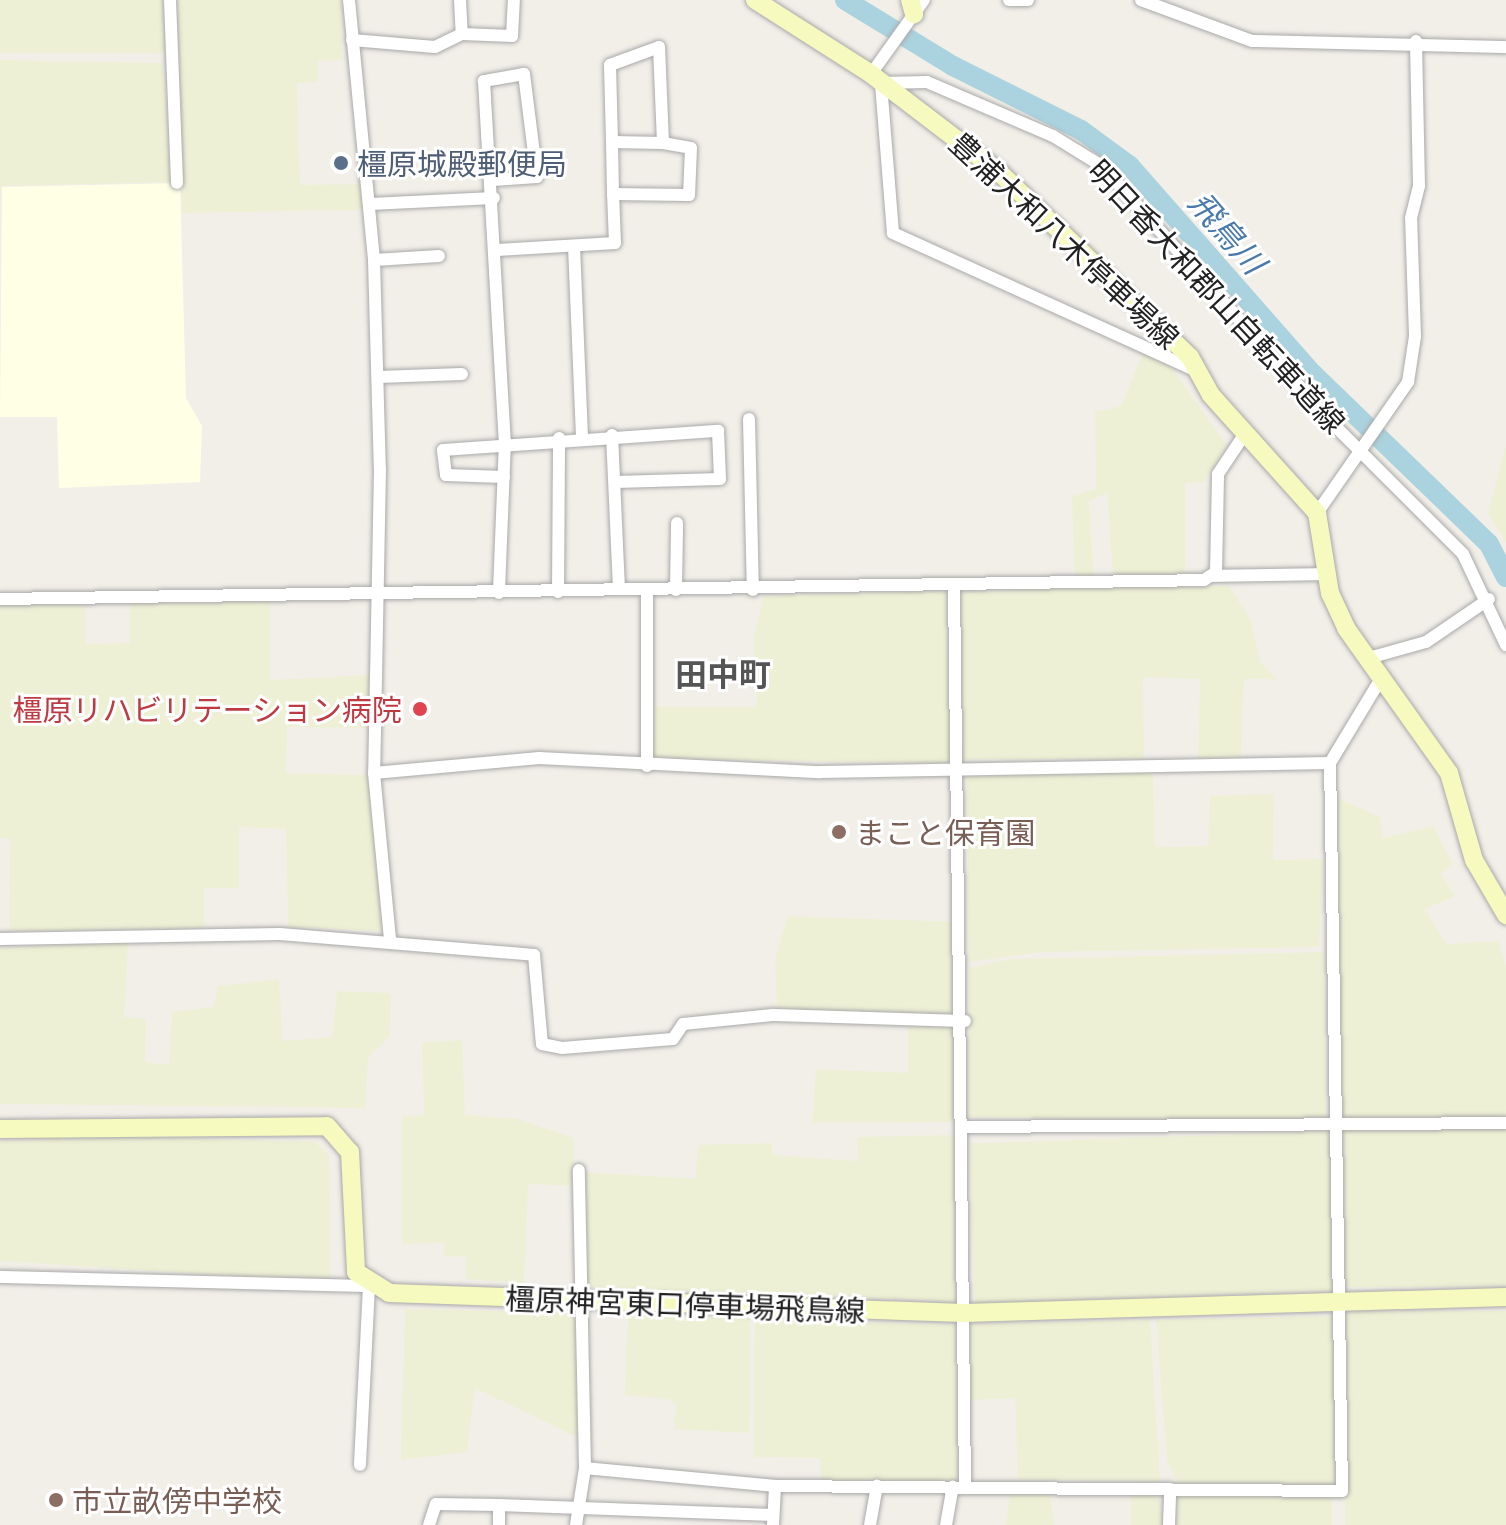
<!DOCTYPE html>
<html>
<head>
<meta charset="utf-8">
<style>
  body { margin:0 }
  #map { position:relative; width:1506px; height:1525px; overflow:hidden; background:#f2efe9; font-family:"Exo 2","Noto Sans JP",sans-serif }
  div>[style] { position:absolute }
  .education>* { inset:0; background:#ffffe5 }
  .farmland>* { inset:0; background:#eef0d5; transform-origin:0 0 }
  .river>* { height:20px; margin:-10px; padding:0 10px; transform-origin:10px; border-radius:10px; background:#aad3df }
  .roads { filter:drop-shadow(0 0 2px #a9a9a9) drop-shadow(0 0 2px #a9a9a9) }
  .street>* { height:12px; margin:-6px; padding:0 6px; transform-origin:6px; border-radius:6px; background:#fff }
  .secondary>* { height:18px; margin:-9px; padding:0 9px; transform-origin:9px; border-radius:9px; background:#f7fabf }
  .dots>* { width:22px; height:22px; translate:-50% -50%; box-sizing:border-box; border:4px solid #fff; border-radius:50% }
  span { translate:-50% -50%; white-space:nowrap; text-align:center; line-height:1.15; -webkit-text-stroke:6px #fff; paint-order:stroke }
  .service-label { font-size:30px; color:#4e5e75 }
  .left { translate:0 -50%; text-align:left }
  .street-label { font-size:30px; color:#222 }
  .health-label { font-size:30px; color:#be3a42 }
  .right { translate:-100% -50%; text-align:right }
  .education-label { font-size:30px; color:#785e54 }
  .water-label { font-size:32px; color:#4a7aab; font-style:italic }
  .neighbourhood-label { font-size:32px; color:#555; font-weight:700 }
</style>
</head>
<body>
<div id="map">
  <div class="education">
    <i style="clip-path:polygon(180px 183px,186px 398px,202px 426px,200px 482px,59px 488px,57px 417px,0 417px,2px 187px)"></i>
  </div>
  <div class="farmland">
    <i style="left:0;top:0;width:165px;height:53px"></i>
    <i style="clip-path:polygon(177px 0,341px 0,342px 60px,318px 61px,318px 82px,297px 83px,300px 185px,362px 184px,363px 210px,182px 213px)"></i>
    <i style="clip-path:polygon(0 60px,163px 63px,171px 182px,1px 186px,0 241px)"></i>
    <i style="clip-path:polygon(1145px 348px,1174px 371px,1227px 446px,1204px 482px,1185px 483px,1185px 575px,1113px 576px,1107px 493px,1089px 501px,1094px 578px,1075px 578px,1072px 496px,1096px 489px,1095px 412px,1121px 406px)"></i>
    <i style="clip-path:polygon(1506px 445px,1506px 543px,1488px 513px)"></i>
    <i style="clip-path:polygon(1087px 586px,1229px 586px,1251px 621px,1260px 662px,1277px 679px,1244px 679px,1241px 758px,1198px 761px,1200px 679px,1143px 677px,1144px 759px,964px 759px,957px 593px)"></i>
    <i style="clip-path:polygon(945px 591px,951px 763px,653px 759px,654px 707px,757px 707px,754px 639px,763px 596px)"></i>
    <i style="clip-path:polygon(270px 598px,270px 680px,369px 675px,368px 728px,287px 727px,286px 773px,369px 775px,384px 931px,288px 927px,286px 829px,239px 827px,239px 888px,204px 888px,204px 928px,9px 931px,10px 839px,0 838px,0 604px,85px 602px,86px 644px,130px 643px,130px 601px)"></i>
    <i style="clip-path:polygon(1153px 772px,1155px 847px,1208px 846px,1210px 796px,1274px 794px,1273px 860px,1323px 859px,1319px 947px,1041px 952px,969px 962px,967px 776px)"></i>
    <i style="clip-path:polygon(1332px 796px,1380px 817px,1383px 838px,1433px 826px,1453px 864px,1441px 873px,1455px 896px,1425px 909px,1446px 944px,1498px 941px,1506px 967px,1506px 1118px,1341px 1121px)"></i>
    <i style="clip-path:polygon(788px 916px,959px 922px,959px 1010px,952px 1017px,777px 1012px,775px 958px)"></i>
    <i style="clip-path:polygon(128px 942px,124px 1017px,146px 1019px,145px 1062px,169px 1065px,172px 1012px,213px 1007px,218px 986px,279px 979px,283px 1041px,332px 1037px,337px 991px,391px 993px,390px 1036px,368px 1057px,365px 1108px,0 1104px,0 948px)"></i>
    <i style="clip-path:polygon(1324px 952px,1326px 1122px,969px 1117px,969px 968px,1011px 959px)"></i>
    <i style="clip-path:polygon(908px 1023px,959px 1023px,958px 1122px,812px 1123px,816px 1069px,908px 1073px)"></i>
    <i style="clip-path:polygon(462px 1040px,465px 1115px,519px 1119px,573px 1138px,574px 1186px,528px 1184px,524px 1283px,466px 1279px,466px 1257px,444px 1256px,445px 1243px,402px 1244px,402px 1116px,424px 1115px,422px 1043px)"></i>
    <i style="left:1506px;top:1129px;width:158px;height:163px;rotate:90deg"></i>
    <i style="left:1329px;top:1131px;width:160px;height:360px;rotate:88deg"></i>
    <i style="clip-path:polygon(949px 1135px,958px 1139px,957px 1302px,586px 1287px,584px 1172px,695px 1179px,698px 1145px,772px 1143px,773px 1155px,858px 1161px,857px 1137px)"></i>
    <i style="clip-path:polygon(107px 1136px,315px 1142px,329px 1155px,331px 1282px,0 1261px,0 1141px)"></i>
    <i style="clip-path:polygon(405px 1309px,577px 1313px,577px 1437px,475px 1388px,467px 1452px,401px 1460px)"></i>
    <i style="left:1506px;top:1311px;width:214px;height:161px;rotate:90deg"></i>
    <i style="clip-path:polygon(628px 1314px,750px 1318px,749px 1433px,674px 1429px,676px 1405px,669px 1399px,625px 1395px)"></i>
    <i style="clip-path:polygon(1335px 1316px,1338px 1486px,1179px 1485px,1167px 1460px,1156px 1320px)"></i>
    <i style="clip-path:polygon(755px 1319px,956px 1325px,957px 1483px,821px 1481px,820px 1458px,754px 1457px)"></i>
    <i style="clip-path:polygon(1150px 1320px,1160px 1482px,1018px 1479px,1015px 1398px,970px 1400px,970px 1324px)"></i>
    <i style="clip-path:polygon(1158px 1492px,1164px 1525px,1131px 1525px,1131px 1494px)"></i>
    <i style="clip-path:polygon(1010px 1493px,1050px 1493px,1054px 1525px,1006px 1525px)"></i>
    <i style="left:1176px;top:1496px;width:156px;height:29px"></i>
  </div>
  <div class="river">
    <i style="left:845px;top:0;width:127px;rotate:31.4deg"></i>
    <i style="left:953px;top:66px;width:143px;rotate:26.6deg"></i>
    <i style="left:1081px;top:130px;width:61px;rotate:36.3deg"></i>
    <i style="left:1130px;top:166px;width:277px;rotate:48.7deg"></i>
    <i style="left:1313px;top:374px;width:245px;rotate:44deg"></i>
    <i style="left:1489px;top:544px;width:37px;rotate:63deg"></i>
  </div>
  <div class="roads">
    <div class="street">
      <i style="left:170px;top:0;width:183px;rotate:87.8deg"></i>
      <i style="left:349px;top:0;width:261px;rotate:84.5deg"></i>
      <i style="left:374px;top:260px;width:209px;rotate:88.4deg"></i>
      <i style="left:380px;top:469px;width:304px;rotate:91.1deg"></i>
      <i style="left:374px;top:773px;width:168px;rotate:84.5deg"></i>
      <i style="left:460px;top:0;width:34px;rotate:87deg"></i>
      <i style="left:1009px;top:0;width:19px"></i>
      <i style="left:1141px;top:0;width:118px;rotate:20.3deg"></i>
      <i style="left:1252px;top:41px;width:254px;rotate:1.4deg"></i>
      <i style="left:352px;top:40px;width:83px;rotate:4.8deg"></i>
      <i style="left:435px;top:47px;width:30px;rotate:-26deg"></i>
      <i style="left:462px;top:34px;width:50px;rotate:2.3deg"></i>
      <i style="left:512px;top:36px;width:36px;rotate:-87deg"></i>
      <i style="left:871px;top:74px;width:91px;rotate:-54.4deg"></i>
      <i style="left:612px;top:142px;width:51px;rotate:1.1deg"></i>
      <i style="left:493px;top:180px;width:44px;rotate:-3.9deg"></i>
      <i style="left:537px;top:177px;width:104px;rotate:-97.2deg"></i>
      <i style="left:524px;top:74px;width:41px;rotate:170.1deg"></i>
      <i style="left:484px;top:81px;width:361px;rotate:86.7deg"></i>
      <i style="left:505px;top:441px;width:152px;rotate:92.3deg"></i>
      <i style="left:370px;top:204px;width:124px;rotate:-2.8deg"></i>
      <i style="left:574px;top:246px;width:190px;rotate:87.6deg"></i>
      <i style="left:497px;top:250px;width:118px;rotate:-3.4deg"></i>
      <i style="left:615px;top:243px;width:49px;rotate:-92.3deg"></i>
      <i style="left:613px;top:194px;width:52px;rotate:-91.1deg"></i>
      <i style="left:612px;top:142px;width:77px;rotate:-91.5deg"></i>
      <i style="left:610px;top:65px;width:52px;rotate:-20.2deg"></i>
      <i style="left:659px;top:47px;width:96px;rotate:87.6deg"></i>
      <i style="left:663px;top:143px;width:28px;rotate:10deg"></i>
      <i style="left:691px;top:148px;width:47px;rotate:92.4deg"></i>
      <i style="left:689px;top:195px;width:76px;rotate:-179.2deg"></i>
      <i style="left:374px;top:260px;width:65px;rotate:-3.5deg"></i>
      <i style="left:1197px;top:371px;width:334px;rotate:-155.6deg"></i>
      <i style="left:893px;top:233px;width:150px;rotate:-94.6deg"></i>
      <i style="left:881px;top:83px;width:46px;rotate:-1.2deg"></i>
      <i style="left:927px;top:82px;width:137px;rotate:23.2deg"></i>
      <i style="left:1053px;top:136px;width:57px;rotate:31.5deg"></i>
      <i style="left:1102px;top:166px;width:345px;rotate:48.2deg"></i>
      <i style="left:1332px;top:423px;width:185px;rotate:45deg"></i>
      <i style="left:1463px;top:554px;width:101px;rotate:64.7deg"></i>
      <i style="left:378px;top:377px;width:84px;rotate:-2deg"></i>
      <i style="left:749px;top:419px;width:171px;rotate:88.7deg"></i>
      <i style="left:612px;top:435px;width:152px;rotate:87.4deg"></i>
      <i style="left:504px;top:477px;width:58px;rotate:-178deg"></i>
      <i style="left:446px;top:475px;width:25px;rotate:-97deg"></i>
      <i style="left:443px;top:450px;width:276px;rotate:-4deg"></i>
      <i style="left:718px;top:431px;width:48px;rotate:87.6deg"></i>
      <i style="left:720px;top:479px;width:105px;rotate:178.4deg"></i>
      <i style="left:1317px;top:513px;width:160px;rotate:-55.2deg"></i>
      <i style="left:1408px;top:382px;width:47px;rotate:-81.3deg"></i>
      <i style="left:1415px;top:336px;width:118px;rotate:-91.9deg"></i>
      <i style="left:1411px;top:218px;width:33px;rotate:-76deg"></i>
      <i style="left:1419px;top:186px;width:145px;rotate:-91.2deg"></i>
      <i style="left:1212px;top:576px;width:114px;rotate:-1deg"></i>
      <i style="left:954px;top:585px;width:902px;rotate:89.3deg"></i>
      <i style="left:676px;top:590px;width:67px;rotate:-89.1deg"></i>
      <i style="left:558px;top:592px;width:154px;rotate:-89.6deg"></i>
      <i style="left:0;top:599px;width:1204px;rotate:-0.9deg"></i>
      <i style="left:1204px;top:580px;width:14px;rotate:-34deg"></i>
      <i style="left:1216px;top:572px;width:98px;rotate:-88.8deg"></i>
      <i style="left:1218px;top:474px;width:47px;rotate:-56.3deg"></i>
      <i style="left:1365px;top:659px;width:63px;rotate:-15.6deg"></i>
      <i style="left:1426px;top:642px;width:76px;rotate:-34.3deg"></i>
      <i style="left:647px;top:766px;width:176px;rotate:-90deg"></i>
      <i style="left:374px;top:773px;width:166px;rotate:-5.2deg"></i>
      <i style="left:539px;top:758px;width:281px;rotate:2.9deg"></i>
      <i style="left:820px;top:772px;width:510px;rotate:-1.01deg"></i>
      <i style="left:0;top:939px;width:280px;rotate:-1deg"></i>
      <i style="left:280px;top:934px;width:255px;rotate:4.7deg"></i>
      <i style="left:534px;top:955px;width:89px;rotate:84.9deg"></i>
      <i style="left:542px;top:1044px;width:20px;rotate:11deg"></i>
      <i style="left:562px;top:1048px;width:111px;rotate:-4.6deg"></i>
      <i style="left:673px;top:1039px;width:18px;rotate:-56deg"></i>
      <i style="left:683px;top:1024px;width:90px;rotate:-5.7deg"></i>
      <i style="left:773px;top:1015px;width:192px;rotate:1.8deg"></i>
      <i style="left:964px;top:1127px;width:542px;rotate:-0.42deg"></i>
      <i style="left:0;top:1277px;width:369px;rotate:1.4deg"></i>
      <i style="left:369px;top:1286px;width:179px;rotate:92.9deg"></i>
      <i style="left:585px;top:1468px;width:191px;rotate:5.4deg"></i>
      <i style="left:775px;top:1486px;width:567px;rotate:0.51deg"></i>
      <i style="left:1342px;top:1491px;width:728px;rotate:-90.94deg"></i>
      <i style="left:1330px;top:763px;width:97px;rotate:-58.9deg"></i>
      <i style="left:429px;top:1525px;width:22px;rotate:-72deg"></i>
      <i style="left:436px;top:1504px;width:63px;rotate:0.9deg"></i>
      <i style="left:499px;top:1525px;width:20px;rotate:-90deg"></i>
      <i style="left:499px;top:1505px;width:274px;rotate:2.1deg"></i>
      <i style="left:576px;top:1525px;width:58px;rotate:-81deg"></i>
      <i style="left:585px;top:1468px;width:298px;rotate:-91.2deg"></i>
      <i style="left:773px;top:1525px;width:39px;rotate:-87deg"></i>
      <i style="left:870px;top:1525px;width:40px;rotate:-80deg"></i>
      <i style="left:946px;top:1525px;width:39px;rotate:-80deg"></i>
      <i style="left:1169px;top:1525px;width:36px;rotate:-88deg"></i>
    </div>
    <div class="secondary">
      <i style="left:755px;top:0;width:138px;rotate:32.5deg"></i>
      <i style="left:871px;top:74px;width:161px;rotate:37.4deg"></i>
      <i style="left:999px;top:172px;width:266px;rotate:44.1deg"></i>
      <i style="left:1190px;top:357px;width:43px;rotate:61.1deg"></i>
      <i style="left:1211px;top:395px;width:159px;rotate:48.1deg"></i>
      <i style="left:1317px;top:513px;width:81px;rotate:80.8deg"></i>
      <i style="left:1330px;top:593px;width:38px;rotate:65deg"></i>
      <i style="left:1346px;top:628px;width:178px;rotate:54.6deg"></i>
      <i style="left:1449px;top:773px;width:91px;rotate:74deg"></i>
      <i style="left:1474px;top:860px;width:64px;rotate:59.8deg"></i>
      <i style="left:910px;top:0;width:15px;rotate:74deg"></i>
      <i style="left:0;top:1129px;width:327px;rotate:-0.5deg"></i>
      <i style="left:327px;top:1126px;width:35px;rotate:49deg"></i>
      <i style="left:350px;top:1152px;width:120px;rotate:87.1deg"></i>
      <i style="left:356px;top:1272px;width:39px;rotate:32deg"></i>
      <i style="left:389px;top:1293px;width:575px;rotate:1.99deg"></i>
      <i style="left:964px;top:1313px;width:542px;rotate:-1.69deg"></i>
    </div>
  </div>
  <div class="dots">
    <i style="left:341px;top:163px;background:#5c6f8a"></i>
    <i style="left:420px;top:709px;background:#e0444e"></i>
    <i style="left:839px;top:832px;background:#8d6e63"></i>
    <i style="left:56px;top:1500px;background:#8d6e63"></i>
  </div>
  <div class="service-label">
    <span class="left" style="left:357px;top:163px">橿原城殿郵便局</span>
  </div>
  <div class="street-label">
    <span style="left:1065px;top:240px;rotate:43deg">豊浦大和八木停車場線</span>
    <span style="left:1217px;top:296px;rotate:47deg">明日香大和郡山自転車道線</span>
    <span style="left:685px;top:1304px;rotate:2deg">橿原神宮東口停車場飛鳥線</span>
  </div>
  <div class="health-label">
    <span class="right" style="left:402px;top:709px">橿原リハビリテーション病院</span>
  </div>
  <div class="education-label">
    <span class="left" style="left:855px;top:832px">まこと保育園</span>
    <span class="left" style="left:72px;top:1500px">市立畝傍中学校</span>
  </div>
  <div class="water-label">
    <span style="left:1228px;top:232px;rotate:49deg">飛鳥川</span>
  </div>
  <div class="neighbourhood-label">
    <span style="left:723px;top:673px">田中町</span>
  </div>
</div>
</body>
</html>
